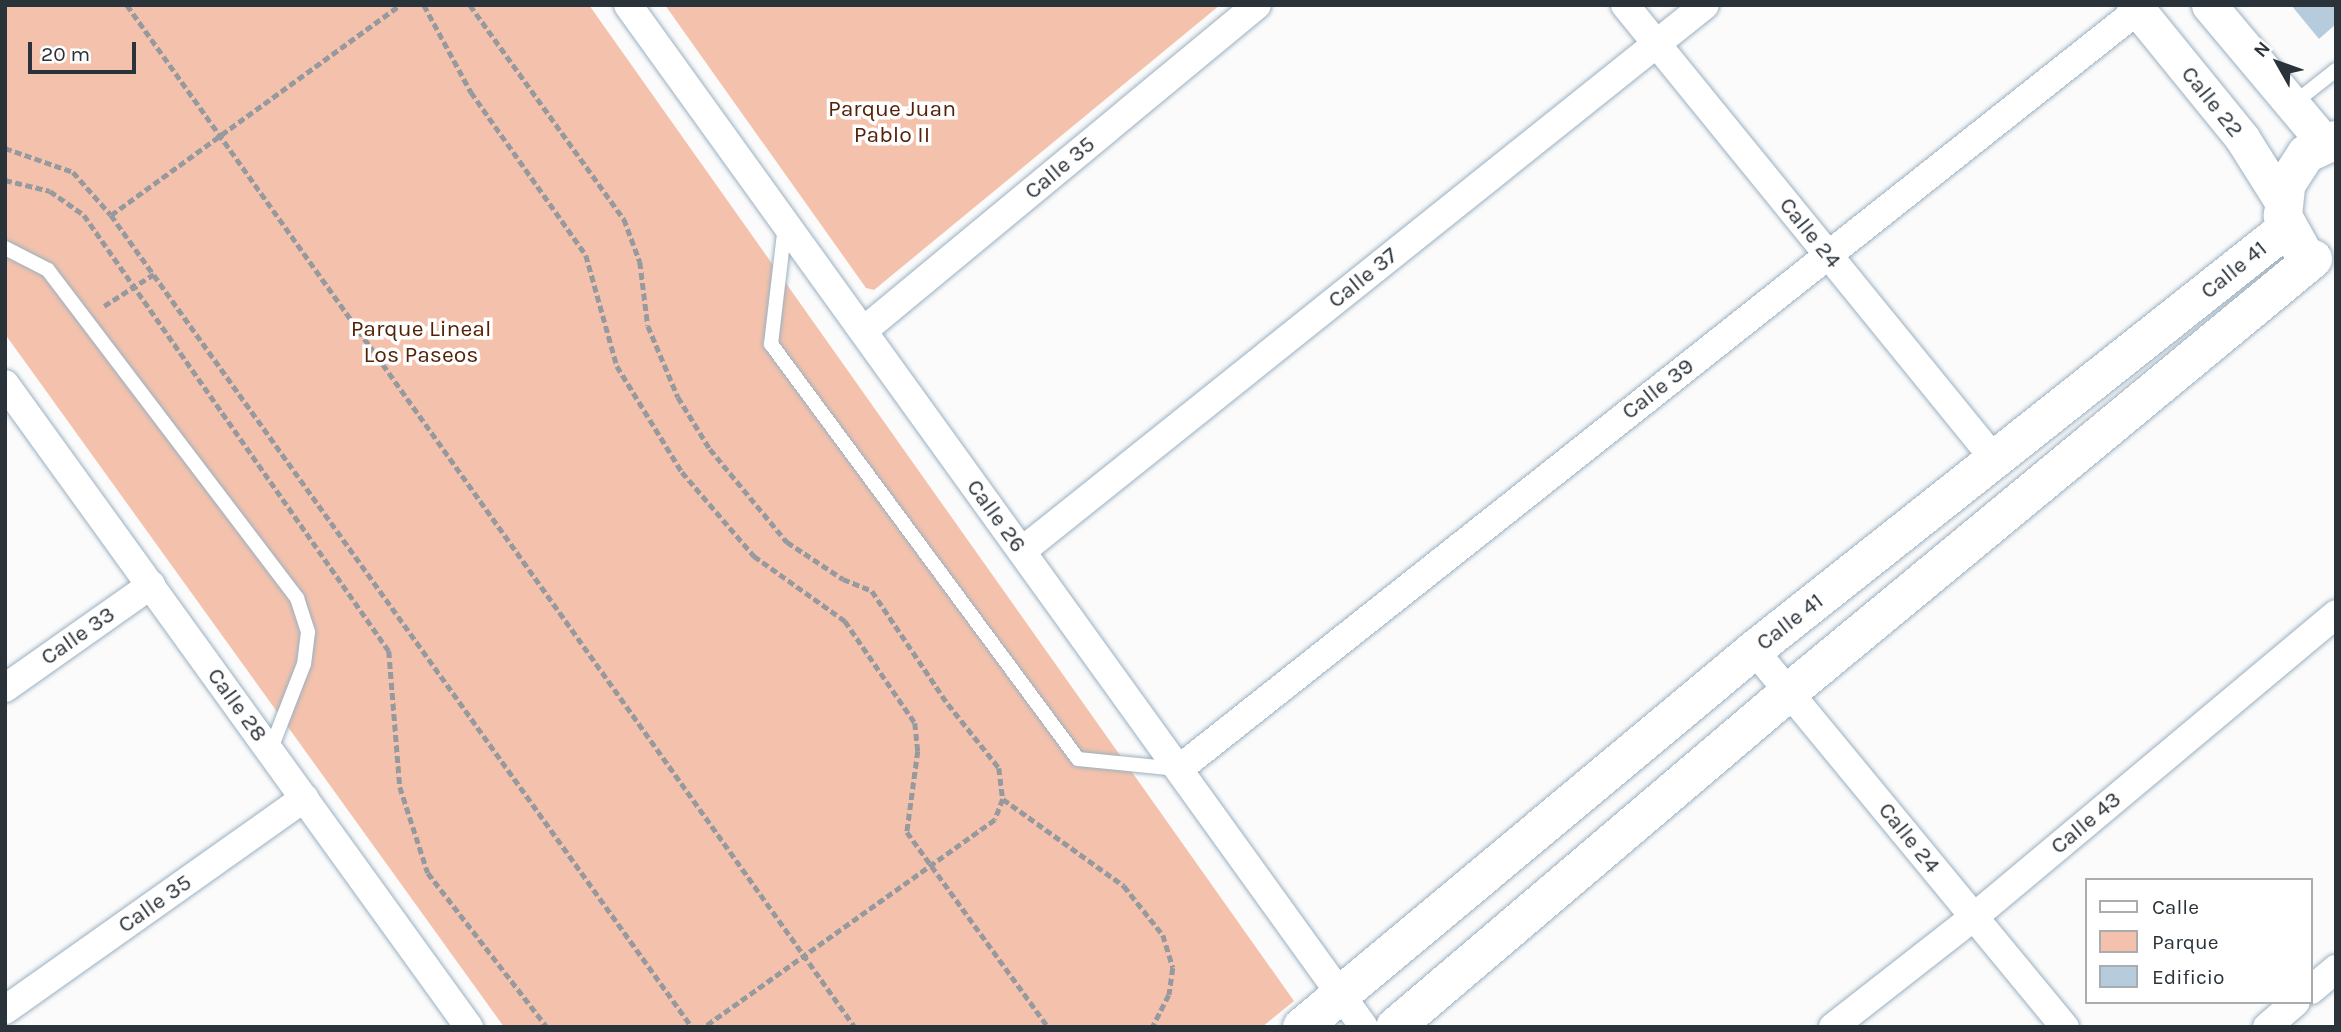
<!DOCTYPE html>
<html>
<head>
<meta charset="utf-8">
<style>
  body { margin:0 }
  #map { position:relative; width:2341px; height:1032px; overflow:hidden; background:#fbfbfb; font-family:Karla,sans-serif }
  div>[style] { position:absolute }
  .green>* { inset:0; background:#f4c2ac }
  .building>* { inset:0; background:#b6cbdb }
  .path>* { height:4.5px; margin-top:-2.25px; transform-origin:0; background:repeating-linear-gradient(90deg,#969a9e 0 7px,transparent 0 10.5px) }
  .roads { filter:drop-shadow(0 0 2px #9cb0c0) drop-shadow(0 0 2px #9cb0c0) }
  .service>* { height:14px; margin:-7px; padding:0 7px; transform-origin:7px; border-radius:7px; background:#fff }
  .minor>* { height:28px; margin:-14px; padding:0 14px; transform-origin:14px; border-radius:14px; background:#fff }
  .tertiary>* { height:35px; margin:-17.5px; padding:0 17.5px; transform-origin:17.5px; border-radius:17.5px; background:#fff }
  .secondary>* { height:38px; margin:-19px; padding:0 19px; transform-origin:19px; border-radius:19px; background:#fff }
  span { translate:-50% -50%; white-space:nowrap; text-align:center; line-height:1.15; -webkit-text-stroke:7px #fff; paint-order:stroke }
  .street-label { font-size:23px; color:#2b333a }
  .park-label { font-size:23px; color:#542208 }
  .frame { position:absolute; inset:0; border:7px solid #2b333a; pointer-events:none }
  .legend { position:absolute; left:2085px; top:878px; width:228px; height:126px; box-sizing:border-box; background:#fff; border:2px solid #aaadb0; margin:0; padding:9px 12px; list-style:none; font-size:21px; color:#2b333a }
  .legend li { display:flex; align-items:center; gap:14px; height:35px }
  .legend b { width:35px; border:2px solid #aaadb0 }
  .north { position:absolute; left:2243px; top:28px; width:70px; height:70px; -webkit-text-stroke:5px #fff; paint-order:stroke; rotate:310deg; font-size:19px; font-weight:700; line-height:28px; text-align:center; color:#2b333a }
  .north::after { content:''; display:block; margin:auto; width:24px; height:32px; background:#2b333a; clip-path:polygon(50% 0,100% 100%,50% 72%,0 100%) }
  .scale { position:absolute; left:28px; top:42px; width:108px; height:32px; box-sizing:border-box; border:4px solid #2b333a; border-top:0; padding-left:9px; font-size:21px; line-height:24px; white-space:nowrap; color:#2b333a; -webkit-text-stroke:5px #fff; paint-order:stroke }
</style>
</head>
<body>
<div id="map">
  <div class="green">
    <i style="clip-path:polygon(5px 5px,589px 5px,1294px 1001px,1262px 1027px,504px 1027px,5px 334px)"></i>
    <i style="clip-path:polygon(665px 5px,1220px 5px,874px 290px,866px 288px)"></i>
  </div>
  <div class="building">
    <i style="clip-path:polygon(2291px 5px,2336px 5px,2336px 24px,2319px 39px)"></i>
  </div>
  <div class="path">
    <i style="left:127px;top:5px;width:1255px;rotate:54.54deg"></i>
    <i style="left:424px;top:5px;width:99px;rotate:61.6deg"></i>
    <i style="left:471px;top:92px;width:199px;rotate:54.8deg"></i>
    <i style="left:586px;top:255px;width:115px;rotate:74.4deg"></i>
    <i style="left:617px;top:366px;width:124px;rotate:58.5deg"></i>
    <i style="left:682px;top:472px;width:111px;rotate:49.4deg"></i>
    <i style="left:754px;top:556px;width:112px;rotate:35.5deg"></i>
    <i style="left:845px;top:621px;width:124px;rotate:55.5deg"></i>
    <i style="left:915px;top:723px;width:28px;rotate:84deg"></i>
    <i style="left:918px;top:751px;width:82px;rotate:97.7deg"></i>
    <i style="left:907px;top:832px;width:241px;rotate:54.1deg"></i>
    <i style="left:470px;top:5px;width:264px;rotate:54.3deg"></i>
    <i style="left:624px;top:219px;width:46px;rotate:69.6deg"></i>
    <i style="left:640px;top:262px;width:64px;rotate:82.9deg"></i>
    <i style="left:648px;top:326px;width:77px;rotate:67.1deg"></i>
    <i style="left:678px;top:397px;width:61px;rotate:58.4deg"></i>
    <i style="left:710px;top:449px;width:121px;rotate:50.4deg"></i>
    <i style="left:787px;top:542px;width:67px;rotate:33.5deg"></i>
    <i style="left:843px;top:579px;width:31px;rotate:22deg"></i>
    <i style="left:872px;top:591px;width:136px;rotate:56.1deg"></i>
    <i style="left:948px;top:704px;width:82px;rotate:51.4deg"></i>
    <i style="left:999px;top:768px;width:31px;rotate:83deg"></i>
    <i style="left:1003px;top:799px;width:22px;rotate:111deg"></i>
    <i style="left:995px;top:820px;width:356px;rotate:144.5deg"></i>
    <i style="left:5px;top:148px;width:72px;rotate:19.4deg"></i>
    <i style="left:73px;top:172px;width:57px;rotate:48.5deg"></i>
    <i style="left:111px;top:215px;width:998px;rotate:54.42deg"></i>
    <i style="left:5px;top:180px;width:46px;rotate:13.7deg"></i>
    <i style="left:50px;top:191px;width:42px;rotate:35.2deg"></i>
    <i style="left:84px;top:215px;width:532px;rotate:55.03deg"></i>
    <i style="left:389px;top:651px;width:136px;rotate:85.4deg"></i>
    <i style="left:400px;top:787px;width:90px;rotate:72deg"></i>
    <i style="left:428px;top:873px;width:195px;rotate:52.3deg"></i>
    <i style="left:111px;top:215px;width:357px;rotate:-36deg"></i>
    <i style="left:104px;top:306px;width:59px;rotate:-32.6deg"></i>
    <i style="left:1003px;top:799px;width:149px;rotate:35.7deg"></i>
    <i style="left:1124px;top:886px;width:63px;rotate:51.5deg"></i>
    <i style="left:1163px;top:935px;width:34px;rotate:73deg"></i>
    <i style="left:1173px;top:968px;width:27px;rotate:98deg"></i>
    <i style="left:1169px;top:995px;width:36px;rotate:117deg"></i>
  </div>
  <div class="roads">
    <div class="service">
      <i style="left:2293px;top:104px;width:55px;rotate:-38.3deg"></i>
      <i style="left:785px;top:225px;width:120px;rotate:96.7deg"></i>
      <i style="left:771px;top:344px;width:516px;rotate:53.51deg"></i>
      <i style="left:1078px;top:759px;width:100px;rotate:5.7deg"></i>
      <i style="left:5px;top:248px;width:48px;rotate:27.1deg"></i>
      <i style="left:48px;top:270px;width:412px;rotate:52.8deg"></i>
      <i style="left:297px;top:598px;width:36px;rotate:72deg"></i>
      <i style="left:308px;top:632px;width:32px;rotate:97deg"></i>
      <i style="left:304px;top:664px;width:93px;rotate:111.3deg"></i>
    </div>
    <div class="minor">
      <i style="left:628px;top:5px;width:1259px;rotate:54.24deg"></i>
      <i style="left:1625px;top:5px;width:586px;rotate:50.88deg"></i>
      <i style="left:863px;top:331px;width:511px;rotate:-39.6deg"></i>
      <i style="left:5px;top:384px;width:793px;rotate:54.19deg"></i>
      <i style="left:1022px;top:551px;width:874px;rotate:-38.64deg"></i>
      <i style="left:1754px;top:650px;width:489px;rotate:50.5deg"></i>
      <i style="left:5px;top:688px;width:179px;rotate:-35.2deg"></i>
      <i style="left:1179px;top:769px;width:1223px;rotate:-38.36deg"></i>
      <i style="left:2311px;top:990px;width:33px;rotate:-40deg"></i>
      <i style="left:5px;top:1010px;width:367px;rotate:-35.3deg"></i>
      <i style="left:1833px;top:1027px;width:179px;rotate:-38deg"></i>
      <i style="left:1974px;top:917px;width:472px;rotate:-39.9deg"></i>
      <i style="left:2267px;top:1027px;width:38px;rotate:-41deg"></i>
    </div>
    <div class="tertiary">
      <i style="left:2134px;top:5px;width:171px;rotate:50.9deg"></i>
      <i style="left:2242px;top:138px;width:77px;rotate:57.8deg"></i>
      <i style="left:2209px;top:5px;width:180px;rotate:50deg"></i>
    </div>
    <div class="secondary">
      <i style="left:2301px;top:249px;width:38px;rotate:-119deg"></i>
      <i style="left:2283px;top:216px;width:31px;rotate:-84deg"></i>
      <i style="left:2286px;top:185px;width:37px;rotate:-57deg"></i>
      <i style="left:2306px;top:154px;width:33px;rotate:-25deg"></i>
      <i style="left:1302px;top:1027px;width:589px;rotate:-39.83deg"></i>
      <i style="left:1754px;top:650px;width:680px;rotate:-38.37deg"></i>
      <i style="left:1395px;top:1027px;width:517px;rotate:-40.37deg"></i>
      <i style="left:1789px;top:692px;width:680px;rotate:-39.57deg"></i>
    </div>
  </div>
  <div class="street-label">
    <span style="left:2212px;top:102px;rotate:51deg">Calle 22</span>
    <span style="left:1060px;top:168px;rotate:-40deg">Calle 35</span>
    <span style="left:1810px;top:233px;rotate:51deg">Calle 24</span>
    <span style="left:2234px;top:270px;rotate:-39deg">Calle 41</span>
    <span style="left:1363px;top:278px;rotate:-39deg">Calle 37</span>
    <span style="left:1658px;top:389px;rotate:-38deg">Calle 39</span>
    <span style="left:996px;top:516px;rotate:54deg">Calle 26</span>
    <span style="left:1790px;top:622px;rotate:-38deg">Calle 41</span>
    <span style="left:78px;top:636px;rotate:-35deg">Calle 33</span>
    <span style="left:237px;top:705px;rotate:54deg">Calle 28</span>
    <span style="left:2086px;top:823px;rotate:-40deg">Calle 43</span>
    <span style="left:1909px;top:838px;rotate:51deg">Calle 24</span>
    <span style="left:155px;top:904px;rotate:-35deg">Calle 35</span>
  </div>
  <div class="park-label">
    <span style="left:892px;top:122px">Parque Juan<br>Pablo II</span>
    <span style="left:421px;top:342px">Parque Lineal<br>Los Paseos</span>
  </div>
  <div class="frame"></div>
  <ul class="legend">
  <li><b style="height:9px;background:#fff"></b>Calle</li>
  <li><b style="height:19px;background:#f4c2ac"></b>Parque</li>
  <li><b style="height:19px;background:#b6cbdb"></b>Edificio</li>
  </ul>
  <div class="north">N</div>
  <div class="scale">20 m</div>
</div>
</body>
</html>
